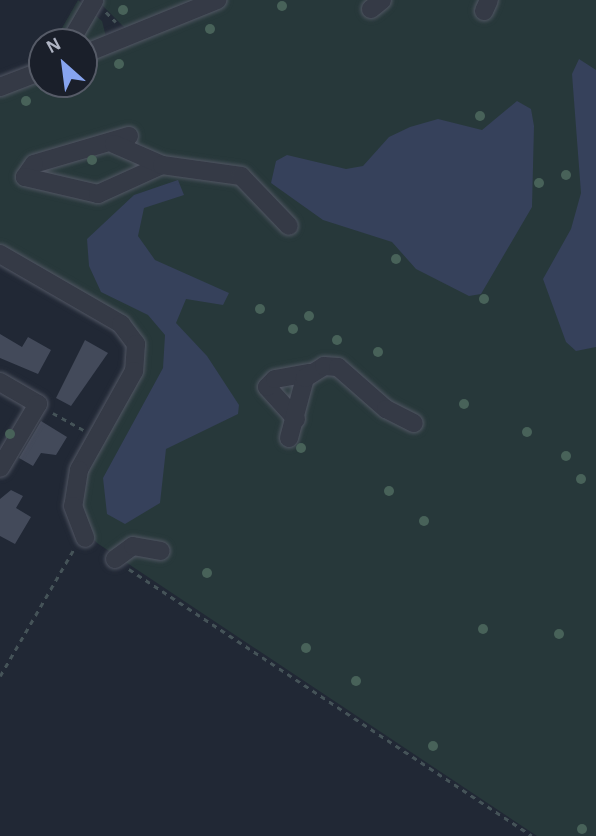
<!DOCTYPE html>
<html>
<head>
<meta charset="utf-8">
<style>
  body { margin:0 }
  #map { position:relative; width:596px; height:836px; overflow:hidden; background:#212835; font-family:"Alegreya Sans",sans-serif }
  div>[style] { position:absolute }
  .green>* { inset:0; background:#27383a }
  .water>* { inset:0; background:#36415b }
  .building>* { inset:0; background:#434a5a }
  .path>* { height:2.5px; margin-top:-1.25px; transform-origin:0; background:repeating-linear-gradient(90deg,#455358 0 5px,transparent 0 10px) }
  .roads { filter:drop-shadow(0 0 2px #525764) drop-shadow(0 0 2px #525764) }
  .minor>* { height:18px; margin:-9px; padding:0 9px; transform-origin:9px; border-radius:9px; background:#353a46 }
  .trees>* { width:10px; height:10px; margin:-5px; border-radius:50%; background:#486259 }
  span { translate:-50% -50%; white-space:nowrap; text-align:center; line-height:1.15; -webkit-text-stroke:5px #1a1f2a; paint-order:stroke }
  .north { position:absolute; left:28px; top:28px; width:70px; height:70px; box-sizing:border-box; background:#1a1f2a; border:2px solid #565b67; border-radius:50%; rotate:332deg; font-size:19px; font-weight:700; line-height:28px; text-align:center; color:#afb4c3 }
  .north::after { content:''; display:block; margin:auto; width:24px; height:32px; background:#87a4ef; clip-path:polygon(50% 0,100% 100%,50% 72%,0 100%) }
</style>
</head>
<body>
<div id="map">
  <div class="green">
    <i style="clip-path:polygon(78px 0,102px 21px,106px 37px,84px 46px,54px 42px)"></i>
    <i style="clip-path:polygon(97px 0,596px 0,596px 836px,537px 836px,97px 543px,82px 525px,78px 482px,143px 345px,0 251px,0 93px,42px 76px,42px 84px,84px 84px,84px 59px,135px 38px)"></i>
  </div>
  <div class="water">
    <i style="clip-path:polygon(579px 59px,596px 70px,596px 347px,576px 351px,566px 342px,543px 279px,571px 229px,581px 193px,572px 74px)"></i>
    <i style="clip-path:polygon(517px 101px,531px 109px,534px 126px,532px 207px,481px 294px,469px 296px,416px 269px,392px 242px,323px 220px,271px 183px,276px 161px,287px 155px,346px 169px,363px 166px,389px 137px,410px 127px,438px 119px,482px 130px)"></i>
    <i style="clip-path:polygon(178px 180px,184px 195px,144px 208px,138px 236px,155px 260px,229px 293px,223px 305px,186px 299px,176px 323px,207px 356px,239px 405px,238px 414px,166px 449px,160px 503px,125px 524px,107px 514px,103px 478px,163px 368px,165px 335px,148px 315px,101px 292px,89px 266px,87px 239px,134px 195px)"></i>
  </div>
  <div class="building">
    <i style="clip-path:polygon(0 334px,22px 347px,28px 337px,51px 350px,38px 374px,0 358px)"></i>
    <i style="clip-path:polygon(85px 340px,108px 353px,71px 406px,56px 398px)"></i>
    <i style="clip-path:polygon(41px 421px,67px 437px,56px 455px,41px 453px,33px 466px,19px 458px)"></i>
    <i style="clip-path:polygon(11px 490px,23px 496px,16px 508px,31px 517px,15px 544px,0 536px,0 499px)"></i>
  </div>
  <div class="path">
    <i style="left:106px;top:12px;width:14px;rotate:45deg"></i>
    <i style="left:53px;top:413px;width:35px;rotate:29deg"></i>
    <i style="left:129px;top:569px;width:483px;rotate:33.5deg"></i>
    <i style="left:0;top:676px;width:147px;rotate:-59.8deg"></i>
  </div>
  <div class="roads">
    <div class="minor">
      <i style="left:371px;top:9px;width:14px;rotate:-39deg"></i>
      <i style="left:484px;top:11px;width:12px;rotate:-66deg"></i>
      <i style="left:70px;top:42px;width:48px;rotate:-59.7deg"></i>
      <i style="left:84px;top:54px;width:144px;rotate:-22.1deg"></i>
      <i style="left:0;top:87px;width:45px;rotate:-20.9deg"></i>
      <i style="left:129px;top:136px;width:99px;rotate:163.6deg"></i>
      <i style="left:34px;top:164px;width:16px;rotate:125deg"></i>
      <i style="left:25px;top:177px;width:75px;rotate:13.1deg"></i>
      <i style="left:98px;top:194px;width:70px;rotate:-24.4deg"></i>
      <i style="left:114px;top:144px;width:52px;rotate:23.6deg"></i>
      <i style="left:162px;top:165px;width:80px;rotate:7.9deg"></i>
      <i style="left:241px;top:176px;width:69px;rotate:46.2deg"></i>
      <i style="left:0;top:254px;width:140px;rotate:30deg"></i>
      <i style="left:121px;top:324px;width:25px;rotate:53deg"></i>
      <i style="left:136px;top:344px;width:27px;rotate:94deg"></i>
      <i style="left:134px;top:371px;width:113px;rotate:119.1deg"></i>
      <i style="left:79px;top:470px;width:36px;rotate:99deg"></i>
      <i style="left:73px;top:506px;width:34px;rotate:69deg"></i>
      <i style="left:0;top:382px;width:44px;rotate:30.1deg"></i>
      <i style="left:38px;top:404px;width:74px;rotate:120.7deg"></i>
      <i style="left:296px;top:419px;width:43px;rotate:-132.2deg"></i>
      <i style="left:267px;top:387px;width:11px;rotate:-45deg"></i>
      <i style="left:275px;top:379px;width:35px;rotate:-10deg"></i>
      <i style="left:289px;top:438px;width:62px;rotate:-75.1deg"></i>
      <i style="left:305px;top:378px;width:22px;rotate:-32deg"></i>
      <i style="left:324px;top:366px;width:14px;rotate:4deg"></i>
      <i style="left:338px;top:367px;width:64px;rotate:41.2deg"></i>
      <i style="left:386px;top:409px;width:31px;rotate:27deg"></i>
      <i style="left:115px;top:559px;width:22px;rotate:-36deg"></i>
      <i style="left:133px;top:546px;width:28px;rotate:10deg"></i>
    </div>
  </div>
  <div class="trees">
    <i style="left:282px;top:6px"></i>
    <i style="left:123px;top:10px"></i>
    <i style="left:210px;top:29px"></i>
    <i style="left:119px;top:64px"></i>
    <i style="left:26px;top:101px"></i>
    <i style="left:480px;top:116px"></i>
    <i style="left:92px;top:160px"></i>
    <i style="left:566px;top:175px"></i>
    <i style="left:539px;top:183px"></i>
    <i style="left:396px;top:259px"></i>
    <i style="left:484px;top:299px"></i>
    <i style="left:260px;top:309px"></i>
    <i style="left:309px;top:316px"></i>
    <i style="left:293px;top:329px"></i>
    <i style="left:337px;top:340px"></i>
    <i style="left:378px;top:352px"></i>
    <i style="left:464px;top:404px"></i>
    <i style="left:527px;top:432px"></i>
    <i style="left:10px;top:434px"></i>
    <i style="left:301px;top:448px"></i>
    <i style="left:566px;top:456px"></i>
    <i style="left:581px;top:479px"></i>
    <i style="left:389px;top:491px"></i>
    <i style="left:424px;top:521px"></i>
    <i style="left:207px;top:573px"></i>
    <i style="left:483px;top:629px"></i>
    <i style="left:559px;top:634px"></i>
    <i style="left:306px;top:648px"></i>
    <i style="left:356px;top:681px"></i>
    <i style="left:433px;top:746px"></i>
    <i style="left:582px;top:829px"></i>
  </div>
  <div class="north">N</div>
</div>
</body>
</html>
